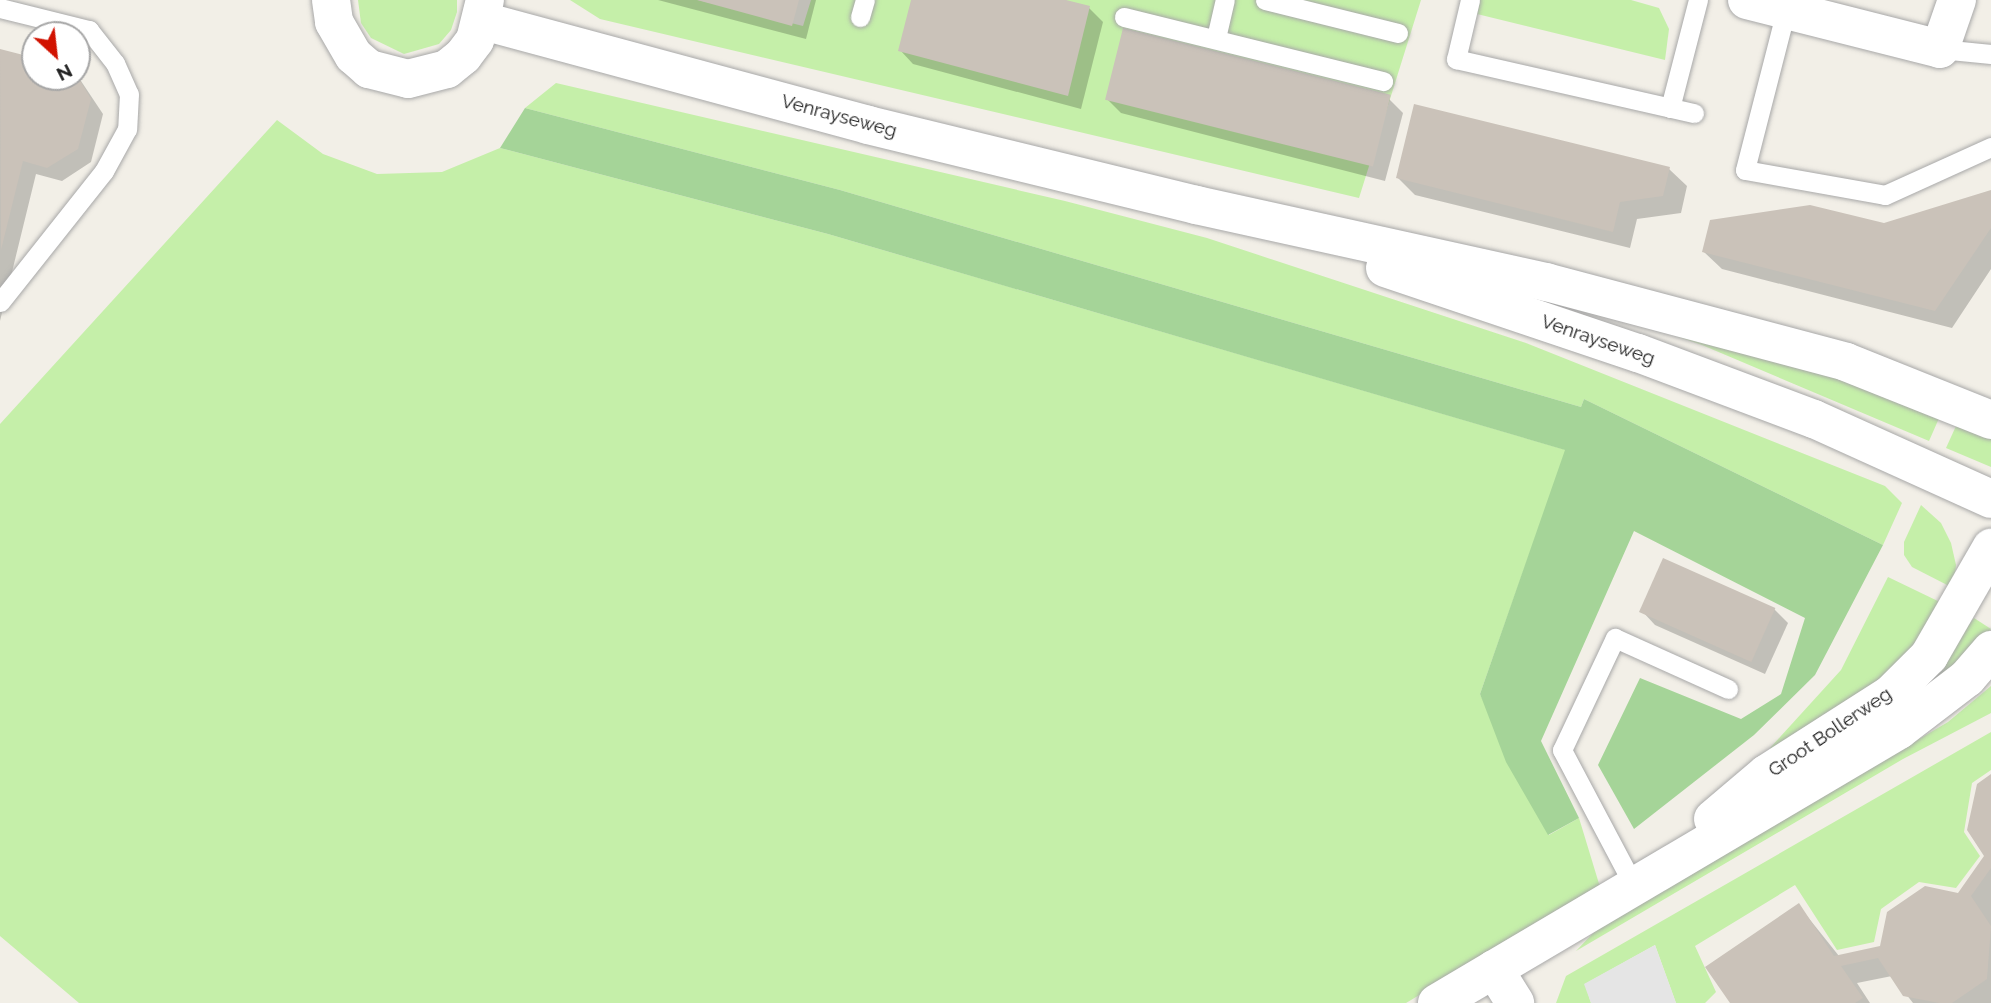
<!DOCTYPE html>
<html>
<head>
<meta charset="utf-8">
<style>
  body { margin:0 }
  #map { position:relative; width:1991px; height:1003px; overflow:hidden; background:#f2efe7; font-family:Raleway,sans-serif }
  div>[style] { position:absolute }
  .grass>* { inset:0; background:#c5efa9 }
  .forest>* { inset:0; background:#a5d498 }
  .parking>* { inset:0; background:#e5e5e5 }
  .shadow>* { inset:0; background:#0003 }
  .building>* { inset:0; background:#cac2b9; transform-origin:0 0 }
  .roads { filter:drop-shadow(0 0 2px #a8a8a8) drop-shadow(0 0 2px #a8a8a8) }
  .service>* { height:19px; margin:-9.5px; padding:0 9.5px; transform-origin:9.5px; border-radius:9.5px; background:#fff }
  .minor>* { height:38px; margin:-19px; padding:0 19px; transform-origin:19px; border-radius:19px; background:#fff }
  .tertiary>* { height:38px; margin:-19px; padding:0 19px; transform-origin:19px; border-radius:19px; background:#fff }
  span { translate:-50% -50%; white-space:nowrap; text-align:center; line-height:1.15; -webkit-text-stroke:5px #fff; paint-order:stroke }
  .street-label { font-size:19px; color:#212121 }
  .north { position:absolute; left:21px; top:21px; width:70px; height:70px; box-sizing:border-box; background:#fff; border:2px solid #a6a6a6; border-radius:50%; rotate:153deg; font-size:19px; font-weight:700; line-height:28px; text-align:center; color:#212121 }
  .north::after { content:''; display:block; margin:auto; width:24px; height:32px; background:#d11200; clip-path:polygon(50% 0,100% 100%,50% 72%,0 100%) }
</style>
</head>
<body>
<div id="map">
  <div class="grass">
    <i style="clip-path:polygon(358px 0,457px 0,457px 12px,451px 30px,439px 44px,404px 54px,371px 38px,361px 23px)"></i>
    <i style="clip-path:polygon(570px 0,698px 0,803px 26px,811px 0,1421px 0,1359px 198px,600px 19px)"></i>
    <i style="clip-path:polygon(1480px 0,1631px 0,1659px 8px,1669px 29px,1665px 60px,1477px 14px)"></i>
    <i style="clip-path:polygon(556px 83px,1065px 201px,1207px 238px,1526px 343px,1885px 486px,1902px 503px,1883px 545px,1584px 399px,1581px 407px,840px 190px,525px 108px)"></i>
    <i style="clip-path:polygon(277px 120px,323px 154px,377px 174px,442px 172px,500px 148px,828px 234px,1566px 450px,1480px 694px,1549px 835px,1579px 818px,1600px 887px,1406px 1003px,79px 1003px,0 936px,0 424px)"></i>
    <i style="clip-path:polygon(1609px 313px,1944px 407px,1929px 441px,1702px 345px)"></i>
    <i style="clip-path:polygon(1961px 415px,1991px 429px,1991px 467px,1946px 448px)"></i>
    <i style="clip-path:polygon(1921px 505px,1941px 523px,1951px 543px,1956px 565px,1953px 588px,1912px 567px,1904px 555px,1904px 542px)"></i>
    <i style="clip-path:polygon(1888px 577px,1944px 604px,1884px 683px,1773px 755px,1770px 748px,1841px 670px)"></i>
    <i style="clip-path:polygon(1974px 618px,1991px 629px,1921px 696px,1928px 678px)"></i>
    <i style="clip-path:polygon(1991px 686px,1991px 713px,1903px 759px,1576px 951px,1597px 929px,1948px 722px)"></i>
    <i style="clip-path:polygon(1991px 732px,1991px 770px,1972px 783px,1964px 832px,1980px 856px,1956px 888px,1919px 882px,1881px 909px,1874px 942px,1837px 950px,1795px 885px,1695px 946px,1716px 992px,1705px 1003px,1676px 1003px,1655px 945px,1585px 984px,1591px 1003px,1556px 1003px,1566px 976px)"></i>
  </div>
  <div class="forest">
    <i style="clip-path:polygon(525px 108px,840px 190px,1581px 407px,1584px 399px,1883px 545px,1815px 675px,1754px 735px,1634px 829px,1598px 765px,1640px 678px,1741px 719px,1781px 694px,1805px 618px,1634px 531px,1541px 741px,1579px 818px,1548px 835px,1506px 762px,1480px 694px,1565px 450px,828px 234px,500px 148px)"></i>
  </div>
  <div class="parking">
    <i style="clip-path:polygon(1655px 945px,1676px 1003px,1591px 1003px,1584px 984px)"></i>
  </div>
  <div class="shadow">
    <i style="clip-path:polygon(658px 0,816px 0,806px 39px)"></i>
    <i style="clip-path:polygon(913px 0,1060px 0,1089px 8px,1103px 22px,1081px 109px,913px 64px,900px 50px)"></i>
    <i style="clip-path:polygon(0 51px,35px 60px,35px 77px,77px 75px,103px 114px,91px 162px,62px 181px,36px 174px,0 321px)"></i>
    <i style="clip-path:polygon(1107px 99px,1389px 99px,1403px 113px,1385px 181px,1121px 113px)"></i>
    <i style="clip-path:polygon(1669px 169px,1687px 186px,1681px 213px,1637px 219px,1630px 248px,1415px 195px,1398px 178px)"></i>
    <i style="clip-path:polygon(1991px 192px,1991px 269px,1952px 328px,1722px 269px,1704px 252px,1884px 225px)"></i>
    <i style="clip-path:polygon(1774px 609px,1788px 623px,1765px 674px,1655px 625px,1642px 611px)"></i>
    <i style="clip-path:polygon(1991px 776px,1991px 1003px,1913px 1003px,1892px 976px,1857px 983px,1870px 1003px,1732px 1003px,1799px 906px,1839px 956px,1882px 948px,1959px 895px,1987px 856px)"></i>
  </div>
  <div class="building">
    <i style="clip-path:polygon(697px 0,799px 0,792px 26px)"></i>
    <i style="clip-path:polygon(911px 0,1066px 0,1090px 6px,1068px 96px,898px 51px)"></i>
    <i style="left:1123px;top:28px;width:276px;height:74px;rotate:14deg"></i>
    <i style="clip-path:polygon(0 49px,35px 58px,35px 77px,78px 77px,91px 99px,78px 149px,47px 168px,23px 161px,1px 250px)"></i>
    <i style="clip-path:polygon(1414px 104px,1670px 167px,1663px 196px,1620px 202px,1613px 232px,1396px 178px)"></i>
    <i style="clip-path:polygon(1991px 190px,1991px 228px,1935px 311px,1702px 252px,1710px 220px,1810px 205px,1884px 223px)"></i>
    <i style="left:1663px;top:558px;width:123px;height:59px;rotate:24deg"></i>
    <i style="clip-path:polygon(1991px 774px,1991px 868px,1971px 896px,1991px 926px,1987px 979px,1952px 1003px,1939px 1003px,1903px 996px,1878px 958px,1841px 966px,1863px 998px,1855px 1003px,1730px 1003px,1705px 967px,1799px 903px,1834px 956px,1880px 946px,1887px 912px,1925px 886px,1958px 893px,1984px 856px,1967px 830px,1977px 784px)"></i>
  </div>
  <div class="roads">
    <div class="service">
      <i style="left:1265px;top:0;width:137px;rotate:13.9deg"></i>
      <i style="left:1470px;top:0;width:61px;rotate:103.3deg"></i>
      <i style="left:1456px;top:59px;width:244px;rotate:12.8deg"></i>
      <i style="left:0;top:8px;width:92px;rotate:13.9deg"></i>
      <i style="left:89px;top:30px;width:42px;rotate:51.8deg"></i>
      <i style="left:115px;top:63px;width:34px;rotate:66deg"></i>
      <i style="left:129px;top:94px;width:35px;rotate:93deg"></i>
      <i style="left:127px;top:129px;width:48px;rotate:118.7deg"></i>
      <i style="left:104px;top:171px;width:167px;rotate:128.4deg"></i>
      <i style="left:1786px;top:10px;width:165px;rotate:104.4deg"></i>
      <i style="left:1745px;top:170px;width:142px;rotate:10.1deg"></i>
      <i style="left:1885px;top:195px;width:116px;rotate:-24.4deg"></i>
      <i style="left:860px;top:17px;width:18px;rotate:-74deg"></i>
      <i style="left:1124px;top:17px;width:267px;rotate:13.9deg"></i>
      <i style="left:1216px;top:38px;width:39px;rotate:-77deg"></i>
      <i style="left:1940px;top:49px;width:51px;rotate:5.6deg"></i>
      <i style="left:1670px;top:108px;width:112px;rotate:-75.5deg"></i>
      <i style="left:1634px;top:886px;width:154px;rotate:-117.9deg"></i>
      <i style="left:1562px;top:750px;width:124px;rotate:-64.7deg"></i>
      <i style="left:1615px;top:638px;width:124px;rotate:24.3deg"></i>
    </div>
    <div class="minor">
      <i style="left:1747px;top:0;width:199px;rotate:14.2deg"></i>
      <i style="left:1940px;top:49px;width:52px;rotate:-70.9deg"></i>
      <i style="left:1713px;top:819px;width:70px;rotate:-40.3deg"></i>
      <i style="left:1766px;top:774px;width:148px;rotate:-32.6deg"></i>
      <i style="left:1891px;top:694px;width:54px;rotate:-45deg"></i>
      <i style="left:1929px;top:656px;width:125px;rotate:-60.1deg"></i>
      <i style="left:1494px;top:969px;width:40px;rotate:58deg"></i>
      <i style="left:1437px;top:1003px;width:537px;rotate:-30.58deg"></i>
      <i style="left:1899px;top:730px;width:86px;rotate:-37.4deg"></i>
      <i style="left:1967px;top:678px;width:37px;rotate:-49deg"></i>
    </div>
    <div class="tertiary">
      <i style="left:331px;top:0;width:22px;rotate:82deg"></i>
      <i style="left:334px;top:22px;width:39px;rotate:60deg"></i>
      <i style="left:354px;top:56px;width:20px;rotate:41deg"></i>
      <i style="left:369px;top:69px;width:40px;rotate:14.4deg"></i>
      <i style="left:408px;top:79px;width:40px;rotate:-14.4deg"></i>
      <i style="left:447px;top:69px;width:21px;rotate:-39deg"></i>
      <i style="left:463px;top:56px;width:20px;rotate:-53deg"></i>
      <i style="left:475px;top:40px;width:41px;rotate:-76deg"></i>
      <i style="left:483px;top:21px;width:399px;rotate:15.1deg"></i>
      <i style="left:868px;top:125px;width:338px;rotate:13.7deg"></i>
      <i style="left:1196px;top:205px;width:358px;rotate:12.4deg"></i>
      <i style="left:1546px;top:282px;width:310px;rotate:14.9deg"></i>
      <i style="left:1846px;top:362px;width:156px;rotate:21.8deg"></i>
      <i style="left:1385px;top:268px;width:267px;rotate:18.6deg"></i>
      <i style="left:1638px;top:353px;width:188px;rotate:20.6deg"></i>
      <i style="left:1814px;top:419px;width:194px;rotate:24.3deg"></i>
    </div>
  </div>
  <div class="street-label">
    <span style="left:839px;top:116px;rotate:15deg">Venrayseweg</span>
    <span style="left:1598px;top:340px;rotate:19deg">Venrayseweg</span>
    <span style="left:1830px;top:732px;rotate:-34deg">Groot Bollerweg</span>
  </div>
  <div class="north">N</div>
</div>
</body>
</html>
